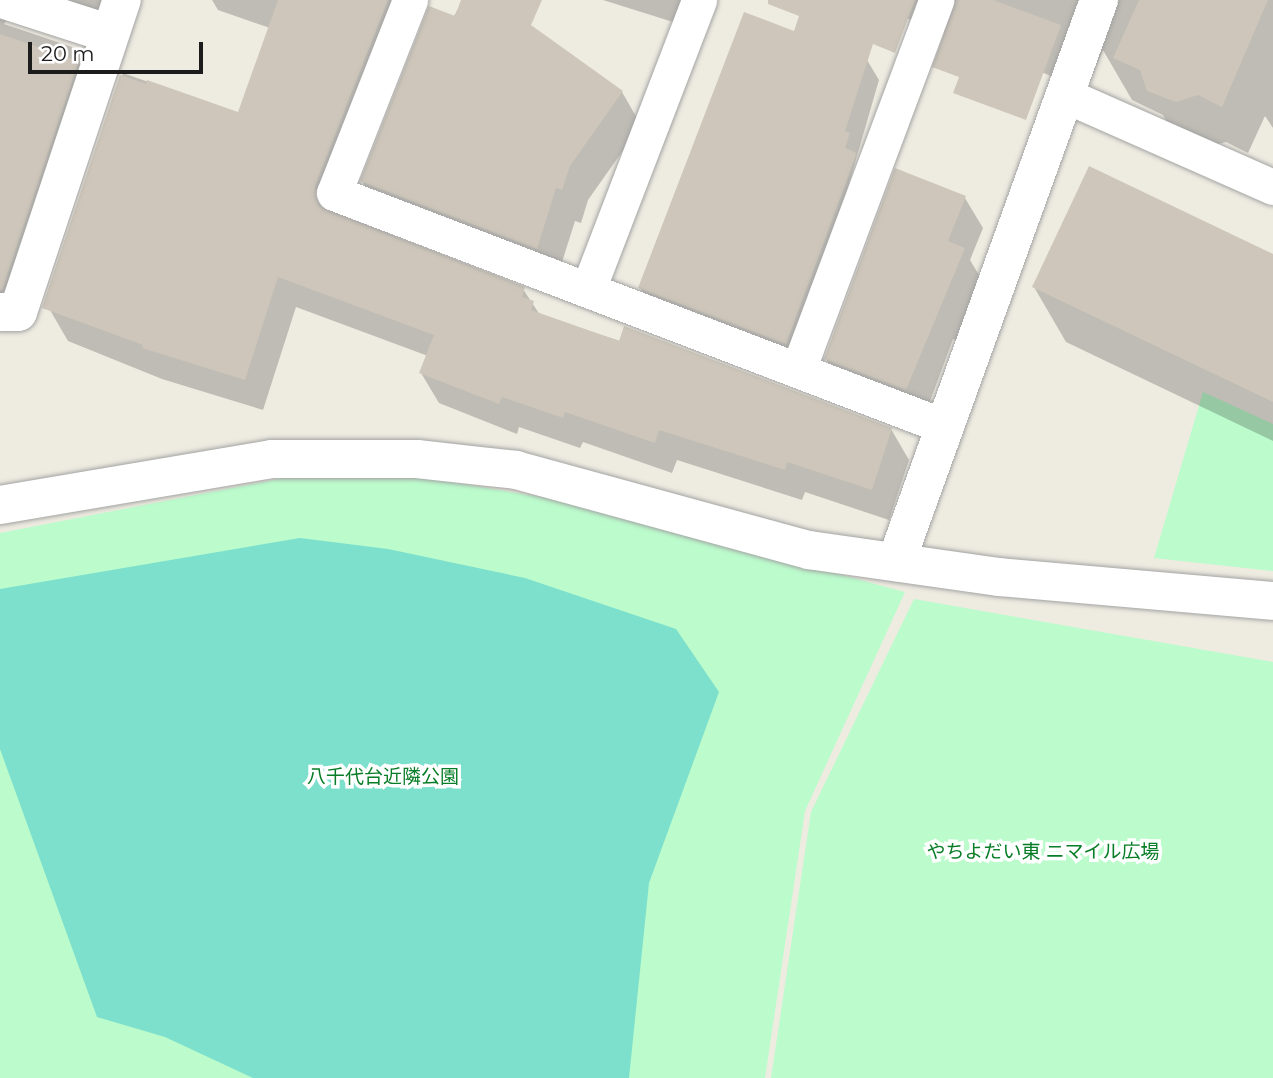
<!DOCTYPE html>
<html>
<head>
<meta charset="utf-8">
<style>
  body { margin:0 }
  #map { position:relative; width:1273px; height:1078px; overflow:hidden; background:#eeece1; font-family:Montserrat,"Noto Sans JP",sans-serif }
  div>[style] { position:absolute }
  .park>* { inset:0; background:#bbfbcc }
  .pitch>* { inset:0; background:#7ce0cc }
  .shadow>* { inset:0; background:#0003 }
  .building>* { inset:0; background:#cec6ba }
  .roads { filter:drop-shadow(0 0 2px #a3a3a3) drop-shadow(0 0 2px #a3a3a3) }
  .lane>* { height:35px; margin:-17.5px; padding:0 17.5px; transform-origin:17.5px; border-radius:17.5px; background:#fff }
  .street>* { height:38px; margin:-19px; padding:0 19px; transform-origin:19px; border-radius:19px; background:#fff }
  span { translate:-50% -50%; white-space:nowrap; text-align:center; line-height:1.15; -webkit-text-stroke:7px #fff; paint-order:stroke }
  .park-label { font-size:19px; color:#087d27 }
  .scale { position:absolute; left:28px; top:42px; width:175px; height:32px; box-sizing:border-box; border:4px solid #1c1c1c; border-top:0; padding-left:9px; font-size:21px; line-height:24px; white-space:nowrap; color:#1c1c1c; -webkit-text-stroke:5px #fff; paint-order:stroke }
</style>
</head>
<body>
<div id="map">
  <div class="park">
    <i style="clip-path:polygon(1203px 392px,1273px 424px,1273px 571px,1154px 558px)"></i>
    <i style="clip-path:polygon(409px 475px,566px 501px,905px 592px,805px 811px,765px 1078px,0 1078px,0 533px,283px 478px)"></i>
    <i style="clip-path:polygon(914px 599px,1273px 662px,1273px 1078px,771px 1078px,811px 812px)"></i>
  </div>
  <div class="pitch">
    <i style="clip-path:polygon(300px 538px,388px 549px,525px 578px,676px 629px,719px 692px,649px 883px,629px 1078px,253px 1078px,165px 1037px,97px 1017px,0 749px,0 589px)"></i>
  </div>
  <div class="shadow">
    <i style="clip-path:polygon(0 0,125px 0,112px 38px,10px 16px,4px 24px,78px 49px,98px 82px,0 307px)"></i>
    <i style="clip-path:polygon(212px 0,395px 0,409px 24px,334px 214px,523px 289px,540px 315px,891px 429px,909px 460px,889px 520px,805px 492px,802px 500px,677px 460px,672px 473px,583px 442px,580px 448px,519px 427px,517px 434px,439px 403px,421px 373px,428px 356px,296px 307px,263px 410px,162px 379px,68px 341px,50px 310px,48px 296px,123px 73px,239px 114px,270px 28px,218px 10px)"></i>
    <i style="clip-path:polygon(463px 0,493px 0,622px 92px,641px 125px,588px 200px,581px 223px,575px 221px,556px 281px,381px 215px,362px 181px)"></i>
    <i style="clip-path:polygon(603px 0,682px 0,673px 22px)"></i>
    <i style="clip-path:polygon(861px 0,1273px 0,1273px 128px,1265px 116px,1248px 153px,1226px 142px,1204px 148px,1176px 138px,1163px 115px,1132px 100px,1103px 50px,1090px 81px,1081px 88px)"></i>
    <i style="clip-path:polygon(867px 60px,879px 80px,797px 363px,651px 307px,640px 288px)"></i>
    <i style="clip-path:polygon(965px 198px,983px 228px,970px 260px,982px 280px,957px 341px,953px 339px,923px 420px,843px 389px,826px 359px)"></i>
    <i style="clip-path:polygon(1273px 256px,1273px 441px,1066px 342px,1034px 287px)"></i>
  </div>
  <div class="building">
    <i style="clip-path:polygon(278px 0,388px 0,315px 186px,319px 206px,525px 287px,522px 297px,534px 301px,531px 310px,619px 341px,624px 326px,892px 428px,872px 490px,787px 462px,785px 470px,659px 430px,655px 443px,565px 412px,563px 418px,502px 397px,499px 404px,419px 373px,434px 335px,278px 277px,245px 380px,142px 348px,143px 345px,42px 308px,120px 75px,146px 84px,147px 80px,238px 112px)"></i>
    <i style="clip-path:polygon(461px 0,542px 0,531px 25px,623px 91px,570px 166px,562px 190px,556px 188px,537px 249px,360px 181px,429px 6px,455px 16px)"></i>
    <i style="clip-path:polygon(768px 0,915px 0,895px 53px,873px 44px,845px 131px,850px 133px,845px 148px,857px 153px,786px 344px,638px 288px,744px 12px,794px 31px,799px 16px,768px 4px)"></i>
    <i style="clip-path:polygon(956px 0,993px 0,1061px 25px,1026px 120px,953px 93px,959px 77px,932px 67px)"></i>
    <i style="clip-path:polygon(1139px 0,1268px 0,1222px 107px,1198px 95px,1176px 102px,1147px 91px,1140px 70px,1113px 58px)"></i>
    <i style="clip-path:polygon(0 34px,79px 61px,2px 290px,0 290px)"></i>
    <i style="clip-path:polygon(1089px 166px,1273px 254px,1273px 402px,1032px 287px)"></i>
    <i style="clip-path:polygon(895px 168px,966px 196px,948px 241px,965px 248px,906px 390px,824px 359px)"></i>
  </div>
  <div class="roads">
    <div class="lane">
      <i style="left:410px;top:0;width:207px;rotate:111.5deg"></i>
      <i style="left:334px;top:193px;width:655px;rotate:20.92deg"></i>
      <i style="left:1065px;top:95px;width:227px;rotate:23.9deg"></i>
      <i style="left:589px;top:287px;width:307px;rotate:-69deg"></i>
      <i style="left:798px;top:370px;width:395px;rotate:-69.5deg"></i>
    </div>
    <div class="street">
      <i style="left:5px;top:0;width:110px;rotate:17.9deg"></i>
      <i style="left:0;top:312px;width:18px"></i>
      <i style="left:18px;top:312px;width:329px;rotate:-71.6deg"></i>
      <i style="left:0;top:505px;width:276px;rotate:-9.6deg"></i>
      <i style="left:272px;top:459px;width:145px"></i>
      <i style="left:417px;top:459px;width:100px;rotate:6.3deg"></i>
      <i style="left:516px;top:470px;width:304px;rotate:15.3deg"></i>
      <i style="left:809px;top:550px;width:192px;rotate:8.1deg"></i>
      <i style="left:999px;top:577px;width:275px;rotate:5deg"></i>
      <i style="left:896px;top:562px;width:598px;rotate:-70.14deg"></i>
    </div>
  </div>
  <div class="park-label">
    <span style="left:383px;top:777px">八千代台近隣公園</span>
    <span style="left:1043px;top:852px">やちよだい東 ニマイル広場</span>
  </div>
  <div class="scale">20 m</div>
</div>
</body>
</html>
